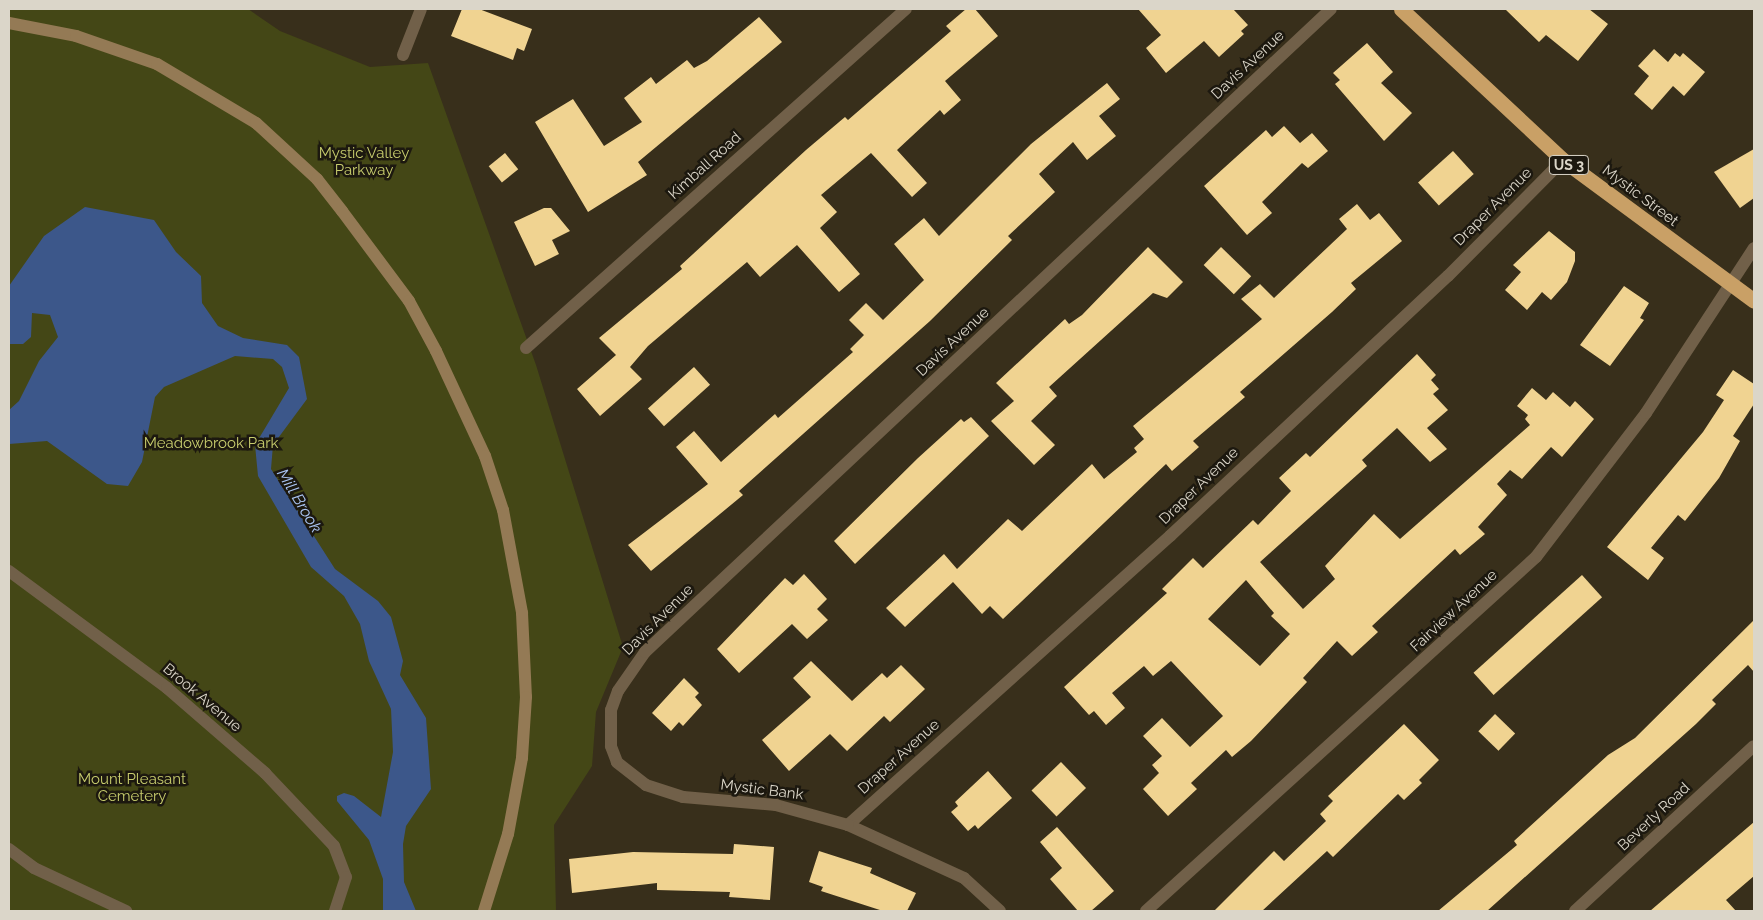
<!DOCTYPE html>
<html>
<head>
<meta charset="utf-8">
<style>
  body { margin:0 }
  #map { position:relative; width:1763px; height:920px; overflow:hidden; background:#382f1b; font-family:Raleway,sans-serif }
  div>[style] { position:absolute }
  .green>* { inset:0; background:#444716 }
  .water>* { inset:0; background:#3c578a }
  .building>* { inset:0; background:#f0d391; transform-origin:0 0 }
  .lane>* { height:12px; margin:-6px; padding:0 6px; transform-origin:6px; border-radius:6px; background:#716049 }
  .street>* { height:12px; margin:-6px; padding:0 6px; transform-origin:6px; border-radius:6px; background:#716049 }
  .secondary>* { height:12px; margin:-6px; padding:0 6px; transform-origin:6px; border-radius:6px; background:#947a55 }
  .highway>* { height:15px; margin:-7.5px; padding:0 7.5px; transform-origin:7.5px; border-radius:7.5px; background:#c9a066 }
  span { translate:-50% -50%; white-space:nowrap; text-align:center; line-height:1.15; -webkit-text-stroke:5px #1c180f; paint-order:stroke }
  .shield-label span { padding:1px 4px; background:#1c180f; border:1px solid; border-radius:4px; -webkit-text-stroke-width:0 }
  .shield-label { font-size:14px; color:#dbd6c9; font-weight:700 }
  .street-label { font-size:15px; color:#dbd6c9 }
  .park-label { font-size:15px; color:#c7cc6d }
  .water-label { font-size:16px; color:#abc5f3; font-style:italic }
  .frame { position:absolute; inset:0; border:10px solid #dbd6c9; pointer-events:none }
</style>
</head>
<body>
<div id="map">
  <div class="green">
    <i style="clip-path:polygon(9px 9px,248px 9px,280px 31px,370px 67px,428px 63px,536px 365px,623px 647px,596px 712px,592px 766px,554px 825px,556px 911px,9px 911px)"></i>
  </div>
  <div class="water">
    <i style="clip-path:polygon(85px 207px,154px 220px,176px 252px,201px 276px,202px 303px,218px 326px,243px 338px,287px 345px,299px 357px,307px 399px,273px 445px,271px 469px,335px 569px,378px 601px,391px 617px,403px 661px,400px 675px,426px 718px,431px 789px,406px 826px,403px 844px,404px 882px,416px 911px,383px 911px,383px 879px,369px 840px,337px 801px,337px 796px,344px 793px,354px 796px,381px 817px,393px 752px,391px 709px,369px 661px,360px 624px,344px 596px,311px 567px,258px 476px,255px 445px,289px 388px,282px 367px,273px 359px,235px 356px,164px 387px,155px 397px,142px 462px,128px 486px,107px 484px,47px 441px,9px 444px,9px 410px,19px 401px,39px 361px,58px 337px,50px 315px,32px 313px,31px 337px,23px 344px,9px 344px,9px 286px,44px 236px)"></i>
  </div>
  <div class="building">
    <i style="clip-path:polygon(462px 9px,479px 9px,532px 29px,524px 51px,517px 48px,513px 60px,451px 36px)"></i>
    <i style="clip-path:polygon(966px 9px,975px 9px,998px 36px,945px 81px,961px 100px,944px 115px,940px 110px,897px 150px,927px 183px,912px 197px,871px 153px,821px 195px,837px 212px,820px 228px,860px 274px,839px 292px,797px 245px,760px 277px,747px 262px,648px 346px,630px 367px,642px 379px,600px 416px,577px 389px,616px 355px,599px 338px,682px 269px,680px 266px,806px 150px,845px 117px,848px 120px,951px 31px,946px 26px)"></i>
    <i style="clip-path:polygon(1138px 9px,1233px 9px,1248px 25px,1241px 31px,1244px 34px,1219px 57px,1204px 41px,1166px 73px,1146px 48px,1161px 35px)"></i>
    <i style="clip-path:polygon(1505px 9px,1589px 9px,1608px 24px,1578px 61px,1546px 35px,1539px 42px)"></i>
    <i style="clip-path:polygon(759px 17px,782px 42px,638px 162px,647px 175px,588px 212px,535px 122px,573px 99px,604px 146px,642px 122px,624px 98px,651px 77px,656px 84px,687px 60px,694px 68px,707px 61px)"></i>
    <i style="clip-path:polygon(1367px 43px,1393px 72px,1381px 83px,1412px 113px,1384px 141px,1335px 84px,1340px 80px,1333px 73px)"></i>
    <i style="clip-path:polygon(1654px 49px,1668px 62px,1675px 53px,1680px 57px,1683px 53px,1705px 72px,1684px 96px,1673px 86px,1652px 110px,1634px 94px,1649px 76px,1638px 66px)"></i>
    <i style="clip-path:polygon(1107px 83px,1120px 99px,1099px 116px,1116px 136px,1087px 160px,1073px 142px,1039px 174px,1055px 192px,1008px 236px,1012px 240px,930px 321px,739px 491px,743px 495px,651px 571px,628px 545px,708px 484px,676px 447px,694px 431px,721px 462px,775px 414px,778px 418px,853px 352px,850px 349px,864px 335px,849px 320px,866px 303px,883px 320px,924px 280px,894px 244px,924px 218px,939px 236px,1031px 144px)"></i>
    <i style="clip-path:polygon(1284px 126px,1300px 143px,1312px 133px,1328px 151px,1308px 168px,1302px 163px,1262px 202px,1272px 213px,1247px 235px,1204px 186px,1266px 130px,1272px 137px)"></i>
    <i style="clip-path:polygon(1754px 149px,1754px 198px,1740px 208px,1714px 172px)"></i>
    <i style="left:1453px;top:151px;width:31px;height:47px;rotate:48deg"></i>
    <i style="left:505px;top:153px;width:21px;height:21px;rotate:51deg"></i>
    <i style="clip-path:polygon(1357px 204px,1370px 220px,1379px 213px,1402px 241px,1351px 283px,1356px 289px,1332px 312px,1240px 392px,1245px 397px,1193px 441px,1199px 447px,1172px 471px,1166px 464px,1003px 619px,990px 606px,982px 614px,953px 582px,905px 627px,886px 608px,944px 554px,957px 569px,1008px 519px,1022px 531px,1092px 464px,1104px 479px,1137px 452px,1134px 448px,1144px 439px,1133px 426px,1262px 319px,1241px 299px,1260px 284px,1274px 298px,1347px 229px,1339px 219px)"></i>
    <i style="clip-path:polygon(544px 208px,551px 208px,570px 231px,552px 240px,559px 254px,535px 266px,514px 222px)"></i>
    <i style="clip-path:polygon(1549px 231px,1575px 252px,1575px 261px,1567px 282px,1551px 300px,1542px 292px,1527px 310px,1505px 290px,1521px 272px,1513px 265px)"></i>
    <i style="clip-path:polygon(1148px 247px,1183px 282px,1167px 298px,1153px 293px,1049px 387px,1057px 396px,1031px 421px,1055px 445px,1034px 465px,991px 421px,1014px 401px,996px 383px,1065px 319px,1069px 324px,1082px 315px)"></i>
    <i style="left:1221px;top:247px;width:42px;height:25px;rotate:44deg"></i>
    <i style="clip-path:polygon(1624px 286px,1649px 303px,1640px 318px,1644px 320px,1610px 366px,1580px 345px)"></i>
    <i style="clip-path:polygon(evenodd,1417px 354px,1436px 375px,1431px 380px,1439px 389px,1433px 394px,1448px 410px,1427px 428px,1447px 449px,1430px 462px,1397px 428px,1362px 460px,1367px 466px,1260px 562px,1303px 609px,1335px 579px,1325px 566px,1374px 514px,1400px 539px,1530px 425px,1525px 419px,1528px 415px,1517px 406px,1532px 388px,1546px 400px,1553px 392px,1570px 407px,1575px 401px,1594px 419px,1562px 457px,1551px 447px,1522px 479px,1510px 470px,1497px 484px,1507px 495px,1478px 527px,1485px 534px,1460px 555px,1455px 549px,1372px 626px,1378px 632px,1352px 656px,1337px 641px,1303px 678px,1307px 682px,1251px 741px,1232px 757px,1226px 750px,1191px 783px,1197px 789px,1168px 816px,1143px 789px,1159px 773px,1152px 765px,1162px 756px,1143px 736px,1162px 718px,1190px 747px,1223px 716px,1171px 661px,1153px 676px,1144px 666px,1112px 693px,1125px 708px,1106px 725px,1094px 711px,1089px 715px,1064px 687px,1167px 593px,1162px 589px,1193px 558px,1203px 568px,1253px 520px,1258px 525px,1291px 491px,1279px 478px,1306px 453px,1310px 457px,1417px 354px,1246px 580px,1274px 613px,1271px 616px,1290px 634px,1260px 666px,1208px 619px,1246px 580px)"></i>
    <i style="left:694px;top:367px;width:24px;height:62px;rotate:48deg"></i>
    <i style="clip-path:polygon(1733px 370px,1754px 384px,1754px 404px,1733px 436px,1740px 441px,1719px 478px,1685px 521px,1678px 515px,1651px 548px,1664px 558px,1648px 580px,1607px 547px,1703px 432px,1724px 400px,1716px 395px)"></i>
    <i style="clip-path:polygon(971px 417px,989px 436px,855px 564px,834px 541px,918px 458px,961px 419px,964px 422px)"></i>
    <i style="clip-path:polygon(804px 574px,827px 599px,817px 609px,828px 620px,807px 639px,792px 624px,739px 673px,717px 649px,785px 578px,793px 585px)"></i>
    <i style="left:1582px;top:575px;width:30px;height:146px;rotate:48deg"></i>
    <i style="clip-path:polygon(1754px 620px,1754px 672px,1748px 665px,1712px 700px,1716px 704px,1696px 724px,1487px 911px,1438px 911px,1517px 845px,1514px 841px,1608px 755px,1635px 738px)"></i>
    <i style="clip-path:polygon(811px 661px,852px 701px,882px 673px,887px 678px,901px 665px,925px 689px,890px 722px,884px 716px,847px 751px,830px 734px,789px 771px,762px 740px,811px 697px,793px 678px)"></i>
    <i style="clip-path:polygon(684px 678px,699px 693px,695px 697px,702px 705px,683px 726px,679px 722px,671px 731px,652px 713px)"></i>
    <i style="left:1495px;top:714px;width:28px;height:24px;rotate:44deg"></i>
    <i style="clip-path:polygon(1404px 724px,1439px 760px,1419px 780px,1422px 783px,1404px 800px,1398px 794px,1333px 857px,1327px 851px,1262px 911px,1214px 911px,1274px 851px,1284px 861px,1326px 821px,1320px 814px,1333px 801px,1328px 796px)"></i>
    <i style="left:1061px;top:762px;width:36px;height:41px;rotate:46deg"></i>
    <i style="clip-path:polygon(988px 771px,1012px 798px,978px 829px,975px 825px,968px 831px,951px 812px,958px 806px,955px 802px)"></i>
    <i style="clip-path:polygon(1754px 822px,1754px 876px,1726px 900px,1736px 911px,1650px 911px)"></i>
    <i style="clip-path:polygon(1057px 827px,1114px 891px,1091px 911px,1078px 911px,1050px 879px,1062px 868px,1040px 842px)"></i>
    <i style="clip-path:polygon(734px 844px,774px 847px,770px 900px,729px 897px,730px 892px,657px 890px,657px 883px,572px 893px,569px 859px,633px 852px,733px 854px)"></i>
    <i style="clip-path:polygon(819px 851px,872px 868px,870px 873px,916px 893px,907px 911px,883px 911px,821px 891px,823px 887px,809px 882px)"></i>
  </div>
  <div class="lane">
    <i style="left:9px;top:571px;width:197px;rotate:36.5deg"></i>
    <i style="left:167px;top:688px;width:130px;rotate:40.9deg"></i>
    <i style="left:265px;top:773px;width:100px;rotate:46.6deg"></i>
    <i style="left:334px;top:846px;width:33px;rotate:69deg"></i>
    <i style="left:346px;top:877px;width:36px;rotate:108deg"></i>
    <i style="left:9px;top:849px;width:31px;rotate:37deg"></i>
    <i style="left:34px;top:868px;width:102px;rotate:25.1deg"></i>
  </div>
  <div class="street">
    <i style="left:403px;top:55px;width:49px;rotate:-68.6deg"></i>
    <i style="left:526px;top:348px;width:509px;rotate:-41.74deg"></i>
    <i style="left:848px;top:825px;width:433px;rotate:-41.9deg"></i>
    <i style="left:1170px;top:536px;width:381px;rotate:-43.1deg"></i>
    <i style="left:1448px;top:276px;width:163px;rotate:-45.2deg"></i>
    <i style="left:1000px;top:911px;width:49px;rotate:-137.5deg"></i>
    <i style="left:964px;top:878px;width:128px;rotate:-155.4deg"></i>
    <i style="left:848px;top:825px;width:75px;rotate:-164.5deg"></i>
    <i style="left:776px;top:805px;width:93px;rotate:-175.1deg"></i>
    <i style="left:683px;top:797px;width:39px;rotate:-162deg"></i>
    <i style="left:646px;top:785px;width:37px;rotate:-142deg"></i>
    <i style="left:617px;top:762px;width:17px;rotate:-111deg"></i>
    <i style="left:611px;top:746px;width:36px;rotate:-90deg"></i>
    <i style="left:611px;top:710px;width:20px;rotate:-70deg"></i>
    <i style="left:618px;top:691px;width:47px;rotate:-55.3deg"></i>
    <i style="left:645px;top:652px;width:940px;rotate:-43.15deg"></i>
    <i style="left:1146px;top:911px;width:527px;rotate:-42.23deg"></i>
    <i style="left:1536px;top:557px;width:181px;rotate:-52.6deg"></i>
    <i style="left:1646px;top:413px;width:197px;rotate:-56.8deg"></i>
    <i style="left:1575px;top:911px;width:243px;rotate:-42.7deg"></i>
  </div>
  <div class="secondary">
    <i style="left:9px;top:23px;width:68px;rotate:11deg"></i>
    <i style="left:76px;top:36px;width:86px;rotate:19.1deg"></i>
    <i style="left:157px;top:64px;width:115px;rotate:30.8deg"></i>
    <i style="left:256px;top:123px;width:83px;rotate:42.6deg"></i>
    <i style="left:317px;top:179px;width:41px;rotate:52deg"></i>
    <i style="left:342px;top:211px;width:112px;rotate:53.3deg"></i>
    <i style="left:409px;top:301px;width:57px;rotate:61.6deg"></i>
    <i style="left:436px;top:351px;width:116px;rotate:65deg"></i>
    <i style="left:485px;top:456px;width:57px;rotate:71.6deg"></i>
    <i style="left:503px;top:510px;width:105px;rotate:79.5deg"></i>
    <i style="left:522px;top:613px;width:84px;rotate:87.3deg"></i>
    <i style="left:526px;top:697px;width:61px;rotate:93.8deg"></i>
    <i style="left:522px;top:758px;width:77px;rotate:100.4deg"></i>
    <i style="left:508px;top:834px;width:81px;rotate:107.3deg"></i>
  </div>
  <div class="highway">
    <i style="left:1401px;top:9px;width:221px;rotate:43deg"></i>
    <i style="left:1563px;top:160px;width:237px;rotate:36.4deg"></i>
  </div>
  <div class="shield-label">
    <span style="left:1569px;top:165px">US 3</span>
  </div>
  <div class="street-label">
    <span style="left:1248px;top:65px;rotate:-43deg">Davis Avenue</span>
    <span style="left:705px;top:166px;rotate:-42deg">Kimball Road</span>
    <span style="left:1640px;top:196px;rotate:37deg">Mystic Street</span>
    <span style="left:1493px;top:207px;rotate:-45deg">Draper Avenue</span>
    <span style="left:953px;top:342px;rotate:-43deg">Davis Avenue</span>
    <span style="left:1199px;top:486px;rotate:-44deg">Draper Avenue</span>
    <span style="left:1454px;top:611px;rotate:-43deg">Fairview Avenue</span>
    <span style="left:658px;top:620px;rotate:-45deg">Davis Avenue</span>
    <span style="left:202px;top:698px;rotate:40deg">Brook Avenue</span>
    <span style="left:899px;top:757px;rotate:-42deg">Draper Avenue</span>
    <span style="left:762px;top:790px;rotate:7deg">Mystic Bank</span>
    <span style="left:1654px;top:817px;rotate:-43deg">Beverly Road</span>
  </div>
  <div class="park-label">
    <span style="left:364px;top:162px">Mystic Valley<br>Parkway</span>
    <span style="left:211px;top:444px">Meadowbrook Park</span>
    <span style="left:132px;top:788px">Mount Pleasant<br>Cemetery</span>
  </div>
  <div class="water-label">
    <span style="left:299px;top:501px;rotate:59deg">Mill Brook</span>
  </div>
  <div class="frame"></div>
</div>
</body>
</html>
